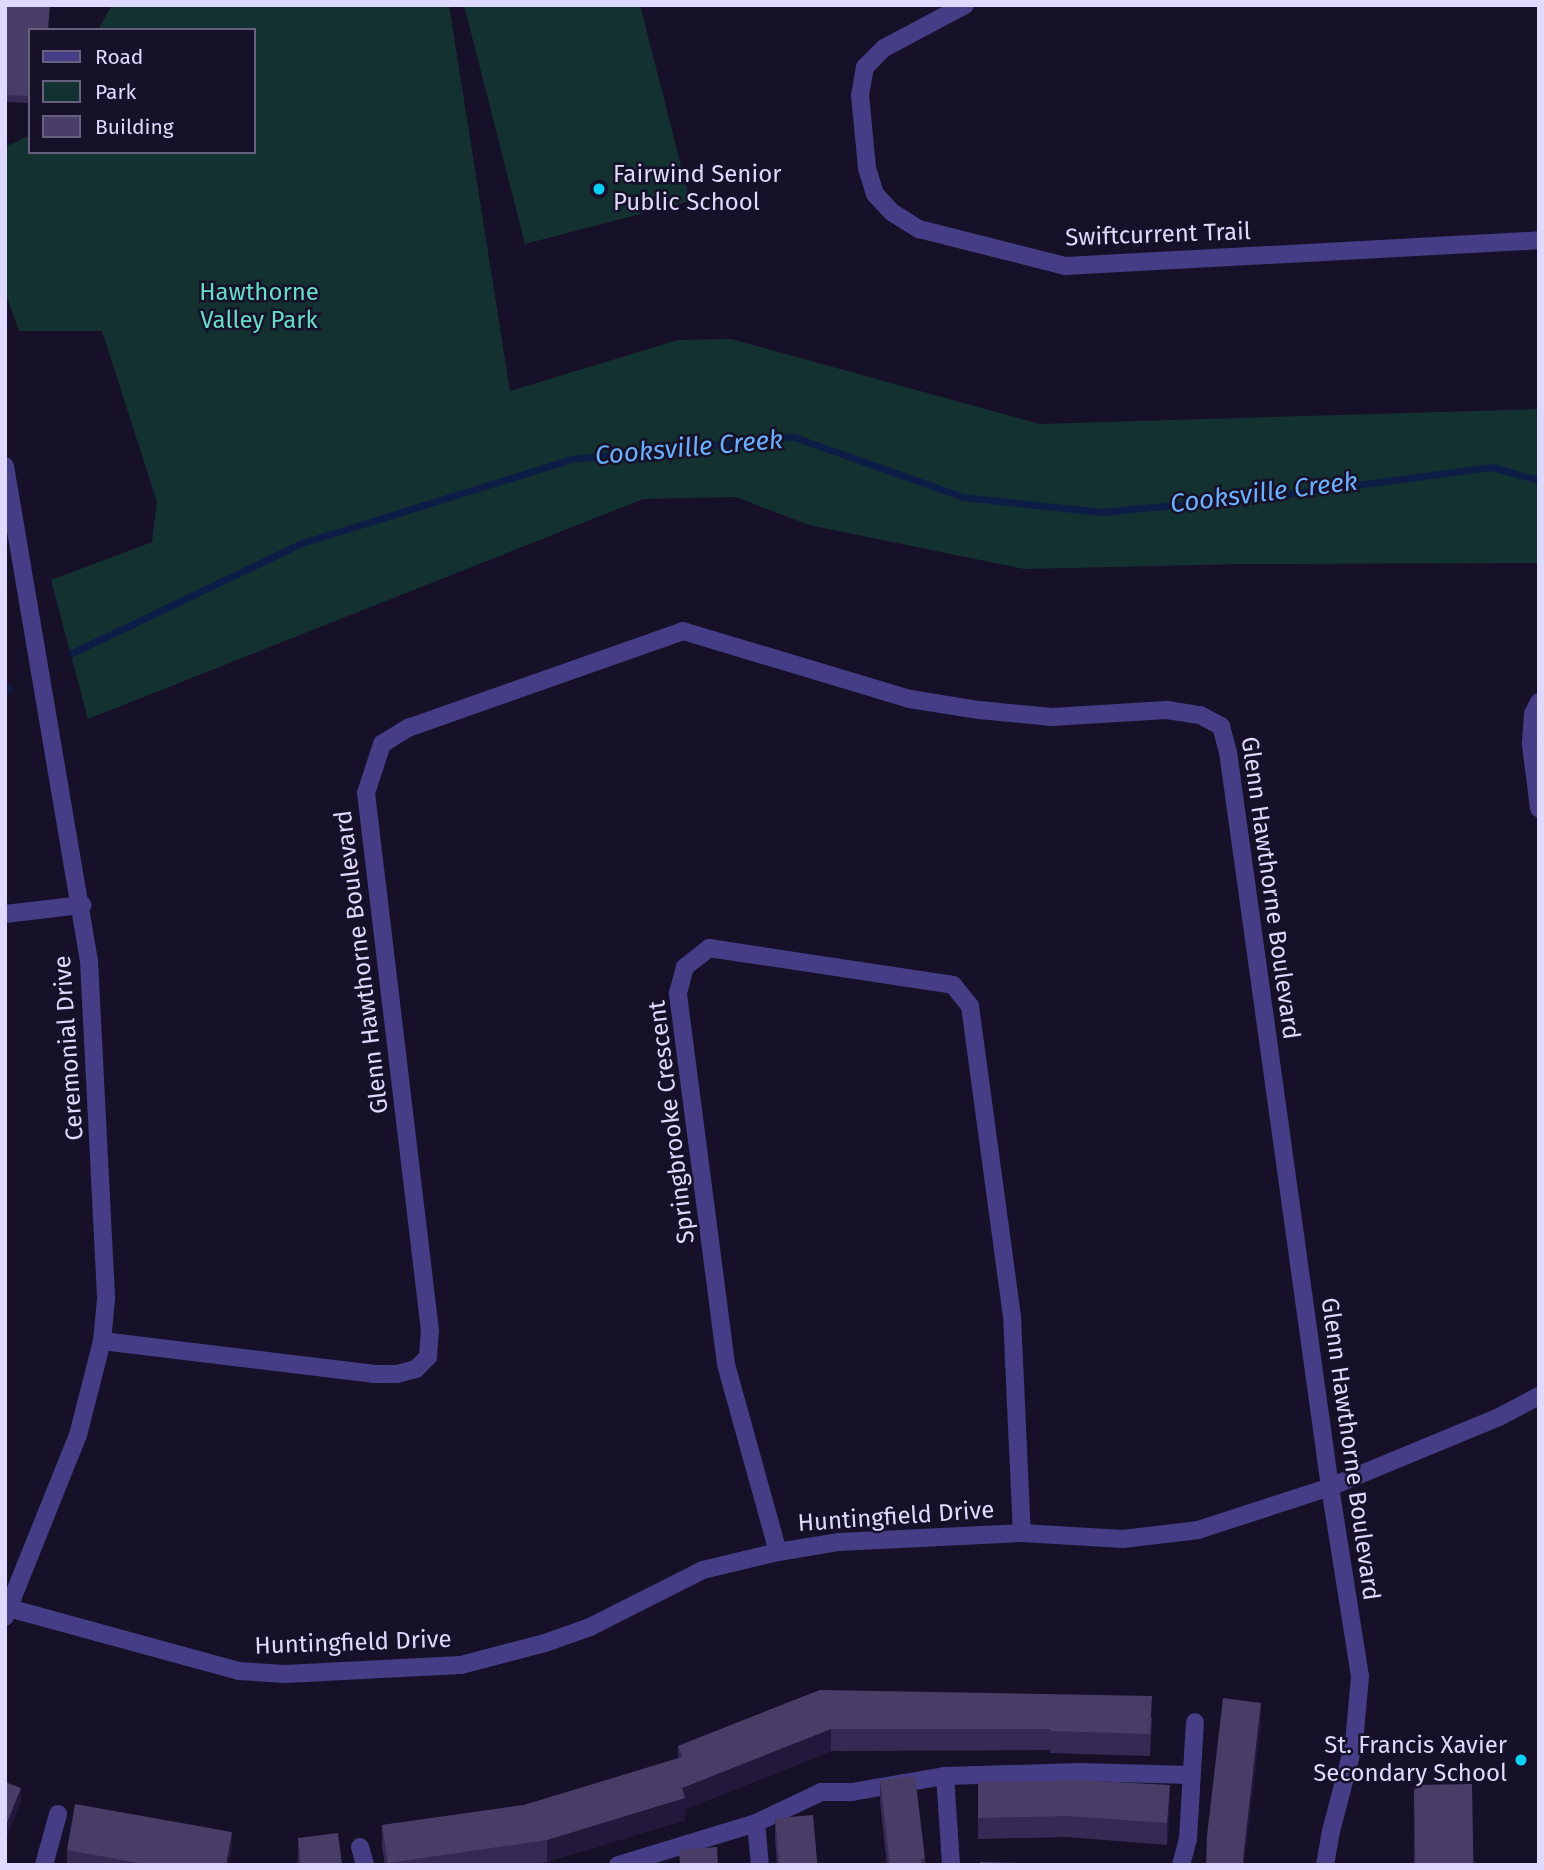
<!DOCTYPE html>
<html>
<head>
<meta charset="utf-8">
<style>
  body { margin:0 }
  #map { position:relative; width:1544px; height:1870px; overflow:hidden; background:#161128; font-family:"Fira Sans",sans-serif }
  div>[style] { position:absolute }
  .green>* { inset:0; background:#143132 }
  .stream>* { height:7px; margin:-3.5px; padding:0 3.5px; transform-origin:3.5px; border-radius:3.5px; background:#0c1d46 }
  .minor>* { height:18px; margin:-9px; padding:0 9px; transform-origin:9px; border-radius:9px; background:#453d86 }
  .wall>* { inset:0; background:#362a55 }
  .shaded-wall>* { inset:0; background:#21183b }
  .building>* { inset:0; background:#483d67; transform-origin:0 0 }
  .dots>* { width:19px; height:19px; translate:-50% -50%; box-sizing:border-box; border:4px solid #161128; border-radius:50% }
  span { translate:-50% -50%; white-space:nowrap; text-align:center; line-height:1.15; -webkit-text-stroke:5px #161128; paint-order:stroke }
  .poi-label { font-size:24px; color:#dfd9fe }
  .left { translate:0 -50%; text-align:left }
  .right { translate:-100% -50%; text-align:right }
  .street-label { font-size:24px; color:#dfd9fe }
  .park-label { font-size:24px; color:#66ddc7 }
  .water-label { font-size:26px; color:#6aaffb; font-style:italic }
  .frame { position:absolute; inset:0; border:7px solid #dfd9fe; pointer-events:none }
  .legend { position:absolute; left:28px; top:28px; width:228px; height:126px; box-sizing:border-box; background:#161128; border:2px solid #66617e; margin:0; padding:9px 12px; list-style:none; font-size:21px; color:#dfd9fe }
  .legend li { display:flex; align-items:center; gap:14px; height:35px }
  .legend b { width:35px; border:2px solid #66617e }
</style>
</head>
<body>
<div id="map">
  <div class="green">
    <i style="clip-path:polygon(112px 5px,449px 5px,510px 391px,678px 340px,731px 339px,1040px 424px,1539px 409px,1539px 563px,1242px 564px,1024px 569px,809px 525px,736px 497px,643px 499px,88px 719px,51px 580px,152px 542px,157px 502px,102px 331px,19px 331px,5px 291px,5px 147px,30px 135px,30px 152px,254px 152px,254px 30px,98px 30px)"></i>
    <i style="clip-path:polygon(464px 5px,640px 5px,690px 201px,525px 244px)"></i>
  </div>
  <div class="stream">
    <i style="left:72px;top:653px;width:252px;rotate:-25.6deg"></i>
    <i style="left:299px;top:544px;width:286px;rotate:-17.3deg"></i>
    <i style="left:572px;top:459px;width:223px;rotate:-5.7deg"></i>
    <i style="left:794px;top:437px;width:179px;rotate:19.5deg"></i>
    <i style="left:963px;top:497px;width:139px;rotate:6.2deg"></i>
    <i style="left:1101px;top:512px;width:187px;rotate:-5.5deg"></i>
    <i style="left:1287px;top:494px;width:206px;rotate:-7.5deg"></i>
    <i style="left:1491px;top:467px;width:50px;rotate:15.2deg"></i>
    <i style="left:5px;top:690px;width:4px;rotate:-34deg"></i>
  </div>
  <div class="minor">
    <i style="left:965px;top:5px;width:92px;rotate:152deg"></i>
    <i style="left:884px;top:48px;width:27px;rotate:135deg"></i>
    <i style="left:865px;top:67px;width:28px;rotate:100deg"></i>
    <i style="left:860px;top:95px;width:73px;rotate:84.5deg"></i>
    <i style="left:867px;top:168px;width:27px;rotate:73deg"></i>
    <i style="left:875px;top:194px;width:26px;rotate:47deg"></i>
    <i style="left:893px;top:213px;width:31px;rotate:32deg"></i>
    <i style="left:919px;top:229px;width:151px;rotate:14.2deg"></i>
    <i style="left:1065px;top:266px;width:475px;rotate:-3.1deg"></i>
    <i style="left:5px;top:466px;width:502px;rotate:80.37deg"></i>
    <i style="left:89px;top:961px;width:338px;rotate:87.1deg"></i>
    <i style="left:106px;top:1299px;width:42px;rotate:95.4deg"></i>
    <i style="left:102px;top:1341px;width:97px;rotate:104.3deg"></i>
    <i style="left:78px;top:1435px;width:196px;rotate:111.9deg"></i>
    <i style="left:1539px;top:702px;width:13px;rotate:117deg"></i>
    <i style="left:1533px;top:714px;width:31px;rotate:94deg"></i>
    <i style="left:1531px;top:745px;width:64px;rotate:82.8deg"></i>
    <i style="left:5px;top:914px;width:78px;rotate:-6.7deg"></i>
    <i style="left:102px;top:1341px;width:273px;rotate:6.9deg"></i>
    <i style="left:373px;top:1374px;width:24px"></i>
    <i style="left:397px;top:1374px;width:20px;rotate:-15deg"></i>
    <i style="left:416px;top:1369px;width:17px;rotate:-45deg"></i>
    <i style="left:428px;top:1357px;width:26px;rotate:-86deg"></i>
    <i style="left:430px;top:1331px;width:542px;rotate:-96.78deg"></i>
    <i style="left:366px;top:793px;width:52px;rotate:-71.9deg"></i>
    <i style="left:382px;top:744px;width:31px;rotate:-32deg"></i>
    <i style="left:408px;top:728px;width:292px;rotate:-19.4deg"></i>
    <i style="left:683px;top:631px;width:237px;rotate:16.7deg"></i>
    <i style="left:910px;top:699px;width:70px;rotate:9.1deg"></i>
    <i style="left:979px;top:710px;width:73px;rotate:5.5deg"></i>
    <i style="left:1052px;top:717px;width:115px;rotate:-3.5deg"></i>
    <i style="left:1167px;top:710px;width:33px;rotate:9deg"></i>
    <i style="left:1200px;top:715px;width:24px;rotate:28deg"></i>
    <i style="left:1221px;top:726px;width:27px;rotate:75deg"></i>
    <i style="left:1228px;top:752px;width:742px;rotate:82.1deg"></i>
    <i style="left:1330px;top:1487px;width:191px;rotate:81deg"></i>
    <i style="left:1360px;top:1676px;width:67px;rotate:95.1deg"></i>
    <i style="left:1354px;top:1743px;width:91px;rotate:104.6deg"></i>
    <i style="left:1331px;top:1831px;width:35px;rotate:100deg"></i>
    <i style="left:778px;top:1552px;width:195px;rotate:-105.5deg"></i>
    <i style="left:726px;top:1364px;width:374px;rotate:-97.4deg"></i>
    <i style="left:678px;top:993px;width:27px;rotate:-75deg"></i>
    <i style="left:685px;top:967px;width:31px;rotate:-38deg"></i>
    <i style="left:709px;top:948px;width:247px;rotate:8.6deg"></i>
    <i style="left:953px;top:985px;width:27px;rotate:51deg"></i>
    <i style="left:970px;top:1006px;width:313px;rotate:82.3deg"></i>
    <i style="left:1012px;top:1316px;width:217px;rotate:87.4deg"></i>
    <i style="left:5px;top:1607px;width:243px;rotate:15.3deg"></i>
    <i style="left:239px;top:1671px;width:46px;rotate:3.7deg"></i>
    <i style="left:285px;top:1674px;width:176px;rotate:-2.9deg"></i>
    <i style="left:461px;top:1665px;width:87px;rotate:-14.7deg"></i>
    <i style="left:545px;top:1643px;width:48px;rotate:-19.6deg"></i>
    <i style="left:590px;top:1627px;width:127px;rotate:-26.8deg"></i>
    <i style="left:703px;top:1570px;width:77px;rotate:-13.5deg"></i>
    <i style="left:778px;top:1552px;width:62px;rotate:-9.3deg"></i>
    <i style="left:839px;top:1542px;width:183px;rotate:-2.8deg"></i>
    <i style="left:1022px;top:1533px;width:101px;rotate:3.4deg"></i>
    <i style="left:1123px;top:1539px;width:76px;rotate:-6.8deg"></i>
    <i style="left:1198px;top:1530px;width:139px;rotate:-18deg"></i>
    <i style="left:1330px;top:1487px;width:183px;rotate:-22.5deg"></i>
    <i style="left:1499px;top:1417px;width:45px;rotate:-27.7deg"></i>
    <i style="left:945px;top:1776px;width:89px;rotate:86.1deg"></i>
    <i style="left:756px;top:1823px;width:42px;rotate:84.6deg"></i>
    <i style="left:360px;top:1847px;width:19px;rotate:74deg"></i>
    <i style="left:44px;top:1865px;width:53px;rotate:-74.6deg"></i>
    <i style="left:618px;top:1865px;width:144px;rotate:-16.9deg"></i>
    <i style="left:756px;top:1823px;width:72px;rotate:-25.5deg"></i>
    <i style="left:821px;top:1792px;width:31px"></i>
    <i style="left:852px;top:1792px;width:94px;rotate:-9.8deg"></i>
    <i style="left:945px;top:1776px;width:134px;rotate:-1.7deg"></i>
    <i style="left:1079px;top:1772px;width:112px;rotate:1.5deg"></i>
    <i style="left:1181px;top:1865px;width:27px;rotate:-75deg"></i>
    <i style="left:1188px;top:1839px;width:117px;rotate:-86.6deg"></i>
  </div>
  <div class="wall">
    <i style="clip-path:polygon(5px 5px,30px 30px,30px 103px,5px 102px)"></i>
    <i style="clip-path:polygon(820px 1690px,1152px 1718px,1150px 1756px,1050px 1753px,1050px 1750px,831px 1751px,685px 1809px,685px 1820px,547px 1862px,526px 1865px,385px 1865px,382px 1847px,382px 1825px,524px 1805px,678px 1758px,678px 1746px)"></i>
    <i style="clip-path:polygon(880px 1780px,925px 1858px,925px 1865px,887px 1865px,880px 1802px)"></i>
    <i style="clip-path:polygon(978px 1782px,1170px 1807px,1167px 1845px,1067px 1837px,978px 1839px)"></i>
    <i style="clip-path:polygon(1414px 1785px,1474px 1865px,1414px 1865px)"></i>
    <i style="clip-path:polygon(775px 1818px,817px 1865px,777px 1865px,775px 1840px)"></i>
    <i style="clip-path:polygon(298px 1838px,342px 1865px,298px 1865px)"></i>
    <i style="clip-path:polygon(232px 1847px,228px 1865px,67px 1865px,67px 1850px)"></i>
  </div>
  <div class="shaded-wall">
    <i style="clip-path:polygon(1261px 1703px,1261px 1725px,1244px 1865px,1243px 1865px,1244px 1851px)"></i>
    <i style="clip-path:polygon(831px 1729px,831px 1751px,685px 1809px,685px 1820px,547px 1862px,547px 1840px,682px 1788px)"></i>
    <i style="clip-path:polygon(1170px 1785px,1170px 1807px,1167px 1845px,1167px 1823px)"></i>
    <i style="clip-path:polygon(21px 1788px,21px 1803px,5px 1842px,5px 1828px)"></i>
    <i style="clip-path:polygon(232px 1832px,232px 1847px,228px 1865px,226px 1865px)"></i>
  </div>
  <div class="building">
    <i style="clip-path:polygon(5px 5px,50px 5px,48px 30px,30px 30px,30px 96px,5px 95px)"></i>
    <i style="clip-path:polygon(820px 1690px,1152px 1696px,1150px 1734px,1050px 1731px,1050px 1729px,831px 1729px,682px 1788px,685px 1798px,547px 1840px,388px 1863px,382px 1825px,524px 1805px,683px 1757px,678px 1746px)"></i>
    <i style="clip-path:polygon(1223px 1698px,1261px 1703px,1244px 1851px,1243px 1865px,1206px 1865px,1207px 1836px)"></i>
    <i style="clip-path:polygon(915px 1776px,925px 1858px,921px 1859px,922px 1865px,890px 1865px,880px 1780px)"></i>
    <i style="clip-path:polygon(1077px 1780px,1170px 1785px,1167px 1823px,1067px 1816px,978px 1818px,978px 1782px)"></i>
    <i style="clip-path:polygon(5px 1782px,21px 1788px,5px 1828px)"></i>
    <i style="left:1472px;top:1784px;width:81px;height:58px;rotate:89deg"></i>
    <i style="clip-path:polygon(75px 1804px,232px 1832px,226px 1865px,150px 1865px,67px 1850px)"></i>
    <i style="left:813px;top:1815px;width:50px;height:38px;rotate:85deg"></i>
    <i style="clip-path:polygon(338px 1833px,342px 1865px,301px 1865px,298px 1838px)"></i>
    <i style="clip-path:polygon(717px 1847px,718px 1865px,680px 1865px,679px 1850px)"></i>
    <i style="clip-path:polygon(980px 1862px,1018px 1863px,1018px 1865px,980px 1865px)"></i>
  </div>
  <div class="dots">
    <i style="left:599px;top:189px;background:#0bd1f8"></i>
    <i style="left:1521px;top:1760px;background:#0bd1f8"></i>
  </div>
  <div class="poi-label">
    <span class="left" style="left:613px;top:189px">Fairwind Senior<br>Public School</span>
    <span class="right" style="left:1507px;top:1760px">St. Francis Xavier<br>Secondary School</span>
  </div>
  <div class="street-label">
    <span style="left:1158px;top:235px;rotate:-2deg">Swiftcurrent Trail</span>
    <span style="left:1270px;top:888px;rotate:82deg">Glenn Hawthorne Boulevard</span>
    <span style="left:362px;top:962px;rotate:-97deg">Glenn Hawthorne Boulevard</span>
    <span style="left:69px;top:1048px;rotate:-94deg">Ceremonial Drive</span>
    <span style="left:672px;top:1122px;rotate:-97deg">Springbrooke Crescent</span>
    <span style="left:1350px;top:1449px;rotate:82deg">Glenn Hawthorne Boulevard</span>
    <span style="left:896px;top:1517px;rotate:-4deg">Huntingfield Drive</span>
    <span style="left:353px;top:1643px;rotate:-2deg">Huntingfield Drive</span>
  </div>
  <div class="park-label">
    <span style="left:259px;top:307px">Hawthorne<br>Valley Park</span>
  </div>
  <div class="water-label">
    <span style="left:689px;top:448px;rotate:-5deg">Cooksville Creek</span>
    <span style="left:1264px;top:493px;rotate:-7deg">Cooksville Creek</span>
  </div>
  <div class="frame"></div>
  <ul class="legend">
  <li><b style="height:9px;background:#453d86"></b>Road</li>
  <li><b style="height:19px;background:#143132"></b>Park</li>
  <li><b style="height:19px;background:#483d67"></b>Building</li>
  </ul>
</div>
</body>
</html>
